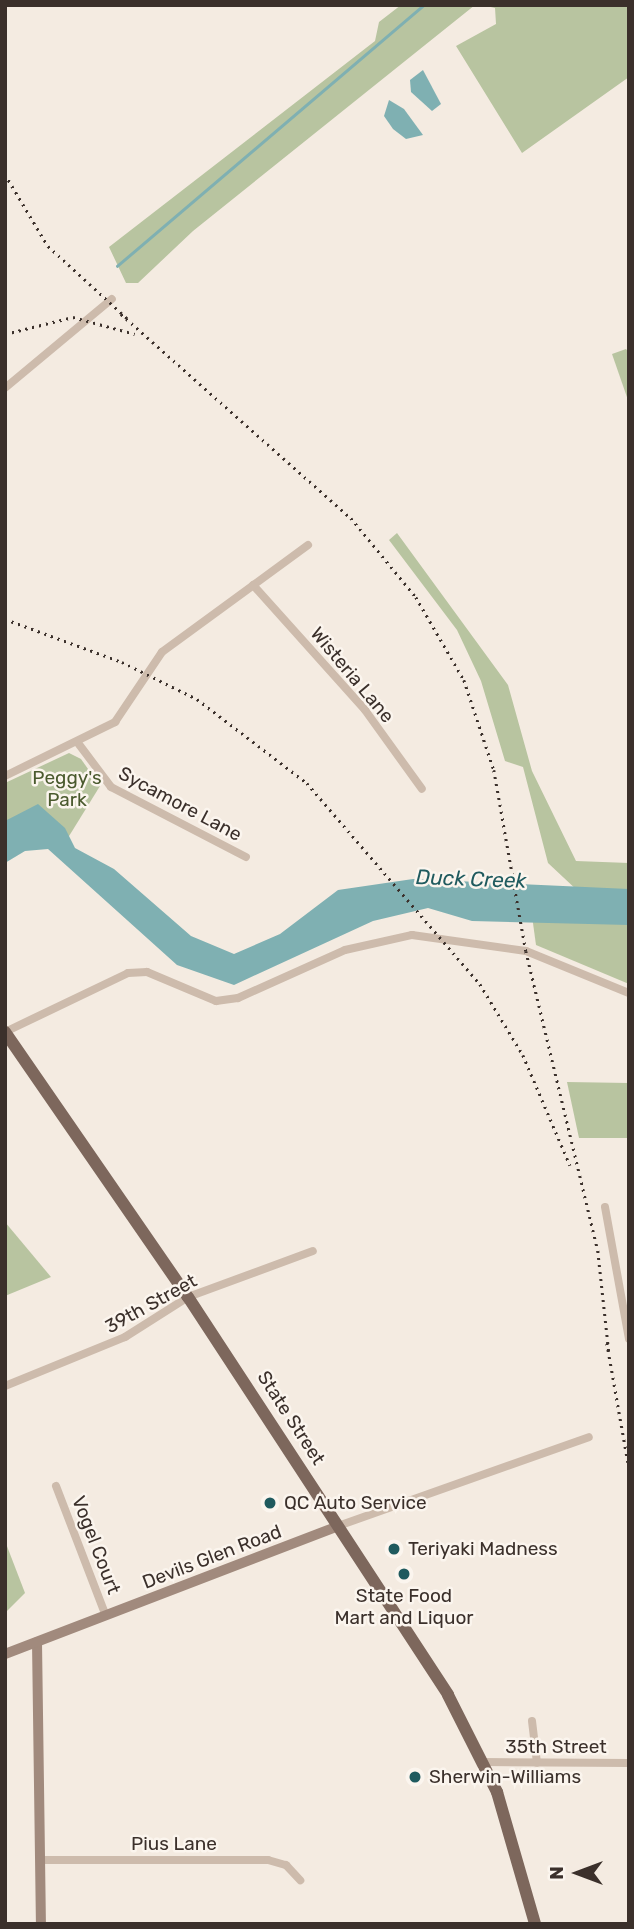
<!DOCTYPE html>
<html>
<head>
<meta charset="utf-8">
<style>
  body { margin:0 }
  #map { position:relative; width:634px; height:1929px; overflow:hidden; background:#f4ebe1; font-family:Rubik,sans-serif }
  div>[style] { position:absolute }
  .green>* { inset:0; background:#b8c4a0 }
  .water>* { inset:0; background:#7fb0b2 }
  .stream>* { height:2.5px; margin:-1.25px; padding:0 1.25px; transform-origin:1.25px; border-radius:1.25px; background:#7fb0b2 }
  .street>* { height:8px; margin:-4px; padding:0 4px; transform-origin:4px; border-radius:4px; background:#cdbbac }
  .secondary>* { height:10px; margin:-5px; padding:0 5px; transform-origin:5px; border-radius:5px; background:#a18a7d }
  .primary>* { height:12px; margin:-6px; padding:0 6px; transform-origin:6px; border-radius:6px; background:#7d675c }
  .rail>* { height:2.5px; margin-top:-1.25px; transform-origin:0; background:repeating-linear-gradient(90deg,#3b302b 0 2px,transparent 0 7px) }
  .dots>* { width:19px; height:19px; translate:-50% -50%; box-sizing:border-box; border:4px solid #fbf5ee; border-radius:50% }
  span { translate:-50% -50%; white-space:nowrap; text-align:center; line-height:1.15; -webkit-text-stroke:5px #fbf5ee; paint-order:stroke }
  .street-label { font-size:19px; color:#3b302b }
  .park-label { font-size:19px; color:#4a5a2e }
  .poi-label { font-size:19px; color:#3b302b }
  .left { translate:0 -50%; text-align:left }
  .water-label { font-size:21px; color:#1f5a5e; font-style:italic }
  .frame { position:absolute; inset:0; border:7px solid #3b302b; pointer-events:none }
  .north { position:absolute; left:543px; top:1838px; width:70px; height:70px; -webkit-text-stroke:5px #fbf5ee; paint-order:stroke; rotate:270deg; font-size:19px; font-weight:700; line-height:28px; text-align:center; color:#3b302b }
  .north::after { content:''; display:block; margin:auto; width:24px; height:32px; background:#3b302b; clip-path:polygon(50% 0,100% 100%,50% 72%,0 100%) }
</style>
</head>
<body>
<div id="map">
  <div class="green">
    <i style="clip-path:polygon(401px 5px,475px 5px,193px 231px,138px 283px,126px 283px,109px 247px,375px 41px,379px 22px)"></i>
    <i style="clip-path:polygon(482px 5px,629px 5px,629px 77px,522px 153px,456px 46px,496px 24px,495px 8px)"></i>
    <i style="clip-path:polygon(626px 349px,629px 353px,629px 403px,612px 354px)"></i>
    <i style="clip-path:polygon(397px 533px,508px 685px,532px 771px,576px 861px,629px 863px,629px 895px,579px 892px,548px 863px,523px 767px,505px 761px,481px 681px,457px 630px,389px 540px)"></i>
    <i style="clip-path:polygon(69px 753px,81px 759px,100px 786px,66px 841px,5px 841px,5px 783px)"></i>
    <i style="clip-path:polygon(529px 894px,629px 898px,629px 984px,536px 945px)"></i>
    <i style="clip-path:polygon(567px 1082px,629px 1083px,629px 1138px,579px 1138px)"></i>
    <i style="clip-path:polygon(5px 1222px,51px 1277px,5px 1296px)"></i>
    <i style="clip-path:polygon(5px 1541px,25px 1593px,5px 1613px)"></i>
  </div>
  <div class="water">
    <i style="clip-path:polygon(423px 70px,441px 104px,432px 111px,411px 92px,410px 80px)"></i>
    <i style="clip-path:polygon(389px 100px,404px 109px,423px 135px,406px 139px,393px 129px,384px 116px)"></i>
    <i style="clip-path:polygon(38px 804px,65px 828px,75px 848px,114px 869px,191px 936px,234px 954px,280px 934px,338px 890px,413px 879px,629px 889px,629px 925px,472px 921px,428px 908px,373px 921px,234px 985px,177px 965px,48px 849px,25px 851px,5px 863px,5px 821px)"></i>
  </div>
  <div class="stream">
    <i style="left:117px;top:266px;width:403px;rotate:-40.4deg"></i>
  </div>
  <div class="street">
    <i style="left:5px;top:388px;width:139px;rotate:-39.8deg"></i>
    <i style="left:253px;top:585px;width:168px;rotate:48.1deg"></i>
    <i style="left:365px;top:710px;width:97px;rotate:54.2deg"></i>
    <i style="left:78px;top:743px;width:55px;rotate:53.1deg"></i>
    <i style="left:111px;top:787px;width:152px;rotate:27.4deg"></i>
    <i style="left:5px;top:776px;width:123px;rotate:-26.1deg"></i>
    <i style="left:115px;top:722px;width:84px;rotate:-56.1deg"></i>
    <i style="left:162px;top:652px;width:181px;rotate:-36.2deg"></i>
    <i style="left:5px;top:1032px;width:136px;rotate:-25.6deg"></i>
    <i style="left:128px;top:973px;width:19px;rotate:-3deg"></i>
    <i style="left:147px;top:972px;width:75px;rotate:22.8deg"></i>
    <i style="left:216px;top:1001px;width:22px;rotate:-8deg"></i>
    <i style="left:238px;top:998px;width:117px;rotate:-24.2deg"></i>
    <i style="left:345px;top:950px;width:69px;rotate:-12.6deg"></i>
    <i style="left:412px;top:935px;width:115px;rotate:8deg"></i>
    <i style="left:526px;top:951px;width:111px;rotate:22.2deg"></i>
    <i style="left:605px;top:1207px;width:134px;rotate:79.7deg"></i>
    <i style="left:5px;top:1386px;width:130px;rotate:-22.2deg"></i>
    <i style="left:125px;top:1337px;width:75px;rotate:-32.4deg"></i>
    <i style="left:188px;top:1297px;width:133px;rotate:-20.2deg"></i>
    <i style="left:56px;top:1486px;width:139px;rotate:69deg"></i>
    <i style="left:338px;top:1526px;width:266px;rotate:-19.5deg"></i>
    <i style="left:532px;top:1721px;width:42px;rotate:83.2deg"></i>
    <i style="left:483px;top:1762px;width:146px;rotate:0.4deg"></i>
    <i style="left:40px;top:1860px;width:228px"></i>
    <i style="left:268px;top:1860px;width:19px;rotate:16deg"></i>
    <i style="left:286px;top:1865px;width:21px;rotate:47deg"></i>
  </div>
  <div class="secondary">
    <i style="left:37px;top:1642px;width:282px;rotate:89.2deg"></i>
    <i style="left:5px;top:1654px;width:357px;rotate:-21deg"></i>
  </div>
  <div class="primary">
    <i style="left:5px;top:1032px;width:322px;rotate:55.4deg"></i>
    <i style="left:188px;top:1297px;width:475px;rotate:56.8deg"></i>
    <i style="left:448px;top:1695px;width:109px;rotate:63.2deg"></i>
    <i style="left:497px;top:1792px;width:137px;rotate:73.9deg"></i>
  </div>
  <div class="rail">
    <i style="left:5px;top:174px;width:84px;rotate:59.2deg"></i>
    <i style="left:48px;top:246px;width:108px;rotate:42.4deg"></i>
    <i style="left:121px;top:314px;width:307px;rotate:41.6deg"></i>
    <i style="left:351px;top:518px;width:102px;rotate:50.6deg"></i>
    <i style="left:416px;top:597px;width:96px;rotate:60deg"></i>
    <i style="left:464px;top:680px;width:95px;rotate:71.6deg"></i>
    <i style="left:494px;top:770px;width:184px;rotate:80deg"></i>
    <i style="left:526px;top:951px;width:309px;rotate:76.5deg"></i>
    <i style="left:598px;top:1251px;width:102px;rotate:83.8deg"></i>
    <i style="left:5px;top:334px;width:70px;rotate:-14deg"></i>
    <i style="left:73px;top:317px;width:64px;rotate:15.3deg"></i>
    <i style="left:5px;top:619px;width:125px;rotate:20.2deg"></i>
    <i style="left:122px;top:662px;width:84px;rotate:26.3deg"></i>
    <i style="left:197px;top:699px;width:138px;rotate:37.4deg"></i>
    <i style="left:307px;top:783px;width:265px;rotate:49.3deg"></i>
    <i style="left:480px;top:984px;width:83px;rotate:58.8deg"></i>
    <i style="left:523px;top:1055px;width:120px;rotate:66.9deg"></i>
    <i style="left:607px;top:1343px;width:127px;rotate:80deg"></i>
  </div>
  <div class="dots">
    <i style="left:270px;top:1503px;background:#1f5a5e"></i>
    <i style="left:394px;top:1549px;background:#1f5a5e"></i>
    <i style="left:404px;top:1574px;background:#1f5a5e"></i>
    <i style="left:415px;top:1777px;background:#1f5a5e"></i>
  </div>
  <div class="street-label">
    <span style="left:352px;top:675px;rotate:50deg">Wisteria Lane</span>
    <span style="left:180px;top:804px;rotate:28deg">Sycamore Lane</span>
    <span style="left:151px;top:1304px;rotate:-29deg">39th Street</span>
    <span style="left:291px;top:1418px;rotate:57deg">State Street</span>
    <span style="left:96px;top:1545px;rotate:69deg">Vogel Court</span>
    <span style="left:212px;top:1557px;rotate:-21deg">Devils Glen Road</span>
    <span style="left:556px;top:1747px">35th Street</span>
    <span style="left:174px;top:1844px">Pius Lane</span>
  </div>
  <div class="park-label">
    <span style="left:67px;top:789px">Peggy's<br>Park</span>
  </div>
  <div class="poi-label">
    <span class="left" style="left:284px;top:1503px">QC Auto Service</span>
    <span class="left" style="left:408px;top:1549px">Teriyaki Madness</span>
    <span style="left:404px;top:1607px">State Food<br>Mart and Liquor</span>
    <span class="left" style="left:429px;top:1777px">Sherwin-Williams</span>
  </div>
  <div class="water-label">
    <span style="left:471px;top:879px;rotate:2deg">Duck Creek</span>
  </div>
  <div class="frame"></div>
  <div class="north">N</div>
</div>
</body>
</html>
